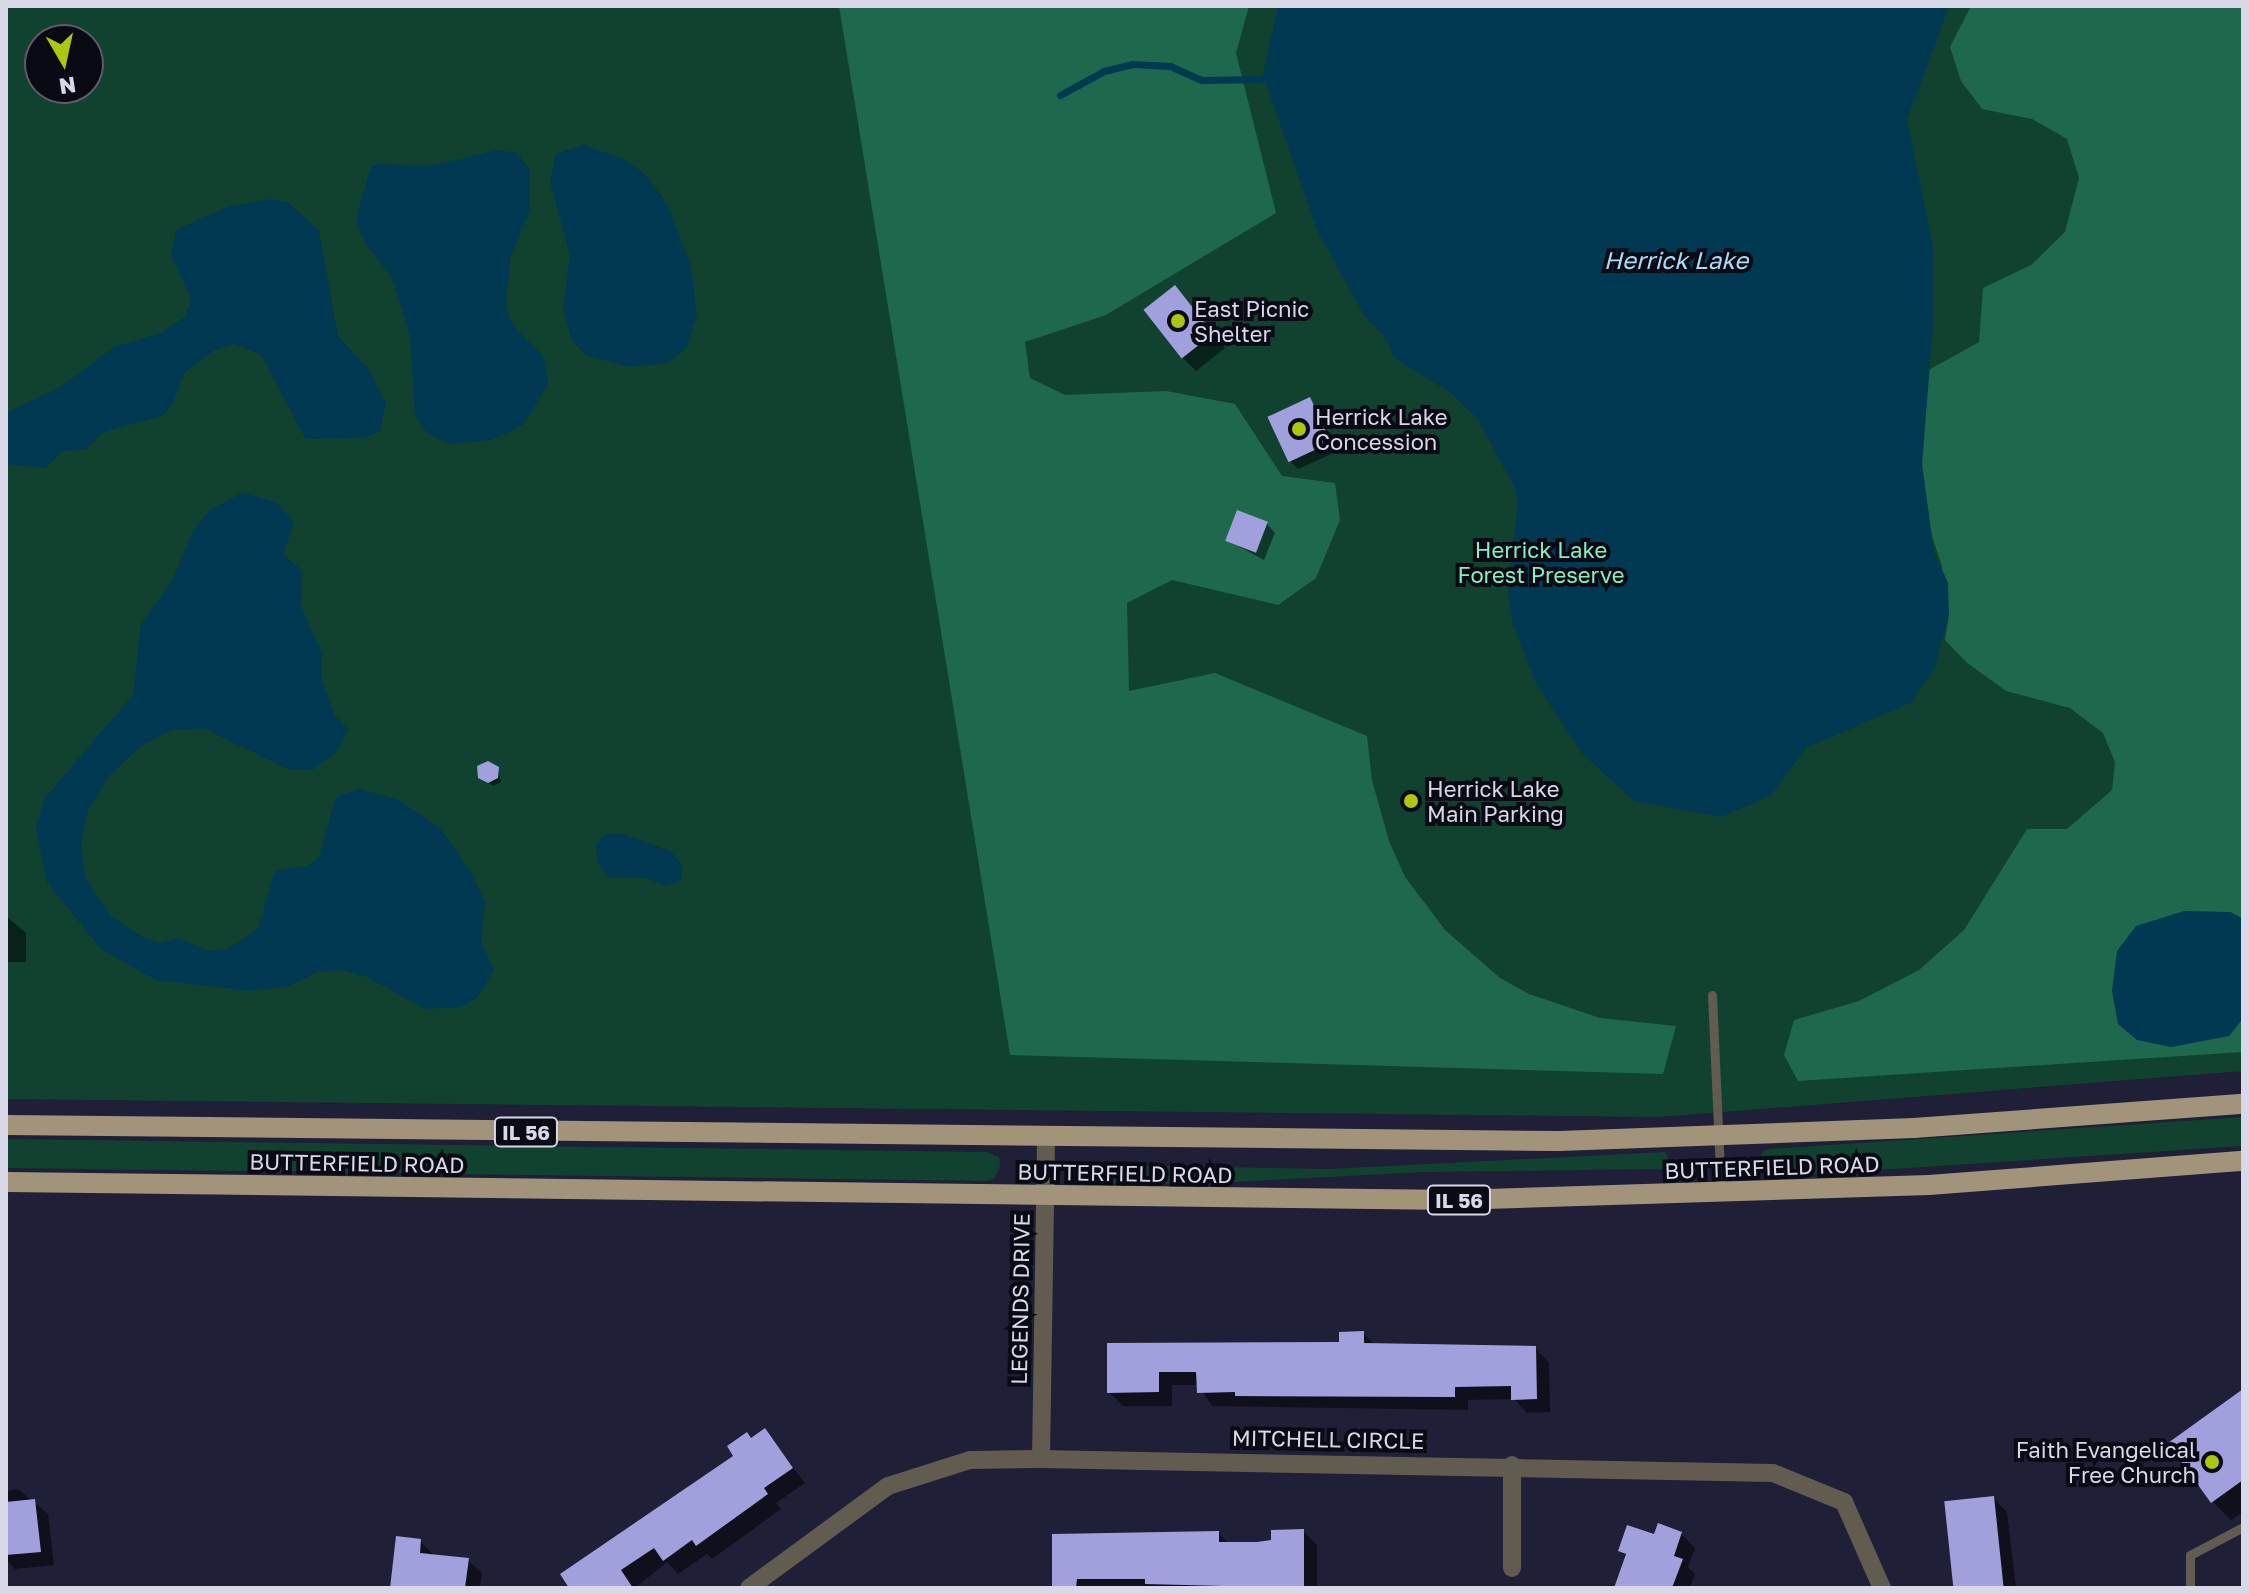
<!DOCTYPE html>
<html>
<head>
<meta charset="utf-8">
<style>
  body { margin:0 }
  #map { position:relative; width:2249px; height:1594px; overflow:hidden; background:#1f1f37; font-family:"Golos Text",sans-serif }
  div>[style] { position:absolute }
  .green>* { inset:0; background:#11412f }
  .forest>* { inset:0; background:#1e694d }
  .water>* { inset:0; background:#003951 }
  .shadow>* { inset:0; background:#0007 }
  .stream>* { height:7px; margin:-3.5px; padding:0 3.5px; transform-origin:3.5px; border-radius:3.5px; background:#003951 }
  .building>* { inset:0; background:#a0a1dc; transform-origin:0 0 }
  .lane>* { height:9px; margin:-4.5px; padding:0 4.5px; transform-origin:4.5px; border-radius:4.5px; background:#625b4f }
  .street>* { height:18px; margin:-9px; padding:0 9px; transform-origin:9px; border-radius:9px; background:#625b4f }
  .primary>* { height:20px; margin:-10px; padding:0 10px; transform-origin:10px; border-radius:10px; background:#a2937b }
  .dots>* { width:22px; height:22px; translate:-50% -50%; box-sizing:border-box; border:4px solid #0a0a15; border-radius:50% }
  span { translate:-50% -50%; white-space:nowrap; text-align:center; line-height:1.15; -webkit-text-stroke:8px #0a0a15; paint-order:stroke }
  .shield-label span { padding:2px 6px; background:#0a0a15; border:2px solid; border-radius:6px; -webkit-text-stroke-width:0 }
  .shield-label { font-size:20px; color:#d8d8e9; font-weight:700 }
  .poi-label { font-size:22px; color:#d8d8e9 }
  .left { translate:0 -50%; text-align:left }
  .right { translate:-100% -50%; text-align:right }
  .park-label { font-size:22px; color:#87eec2 }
  .street-label { font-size:22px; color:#d8d8e9 }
  .water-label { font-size:24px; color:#a7ddfb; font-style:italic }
  .frame { position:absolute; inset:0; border:8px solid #d8d8e9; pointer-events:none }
  .north { position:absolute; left:24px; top:24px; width:80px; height:80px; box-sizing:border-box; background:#0a0a15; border:2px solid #5c5c6a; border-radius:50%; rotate:171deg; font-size:22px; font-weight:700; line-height:32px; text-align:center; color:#d8d8e9 }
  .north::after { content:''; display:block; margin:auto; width:28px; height:36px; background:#adc60f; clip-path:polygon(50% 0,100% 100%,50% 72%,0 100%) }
</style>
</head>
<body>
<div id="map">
  <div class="green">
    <i style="clip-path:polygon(evenodd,6px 6px,2243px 6px,2243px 1071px,1659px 1117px,6px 1099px,6px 6px,40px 40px,88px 40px,88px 88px,40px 88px,40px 40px)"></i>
    <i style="clip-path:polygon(2243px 1117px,2243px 1146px,1770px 1177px,1757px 1164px,1763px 1151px,1770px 1149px)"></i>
    <i style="clip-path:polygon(6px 1139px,987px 1152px,999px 1157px,1000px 1166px,994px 1179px,987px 1181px,6px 1168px)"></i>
    <i style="clip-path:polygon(1665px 1152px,1671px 1163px,1661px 1169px,1423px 1172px,1196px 1184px,1095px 1183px,1089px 1173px,1097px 1165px,1329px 1169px)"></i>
  </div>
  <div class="forest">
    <i style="clip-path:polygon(839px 6px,1249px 6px,1236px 53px,1276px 213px,1106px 315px,1025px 342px,1030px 378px,1065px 395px,1166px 391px,1235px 404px,1282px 476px,1335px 483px,1340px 520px,1316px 578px,1278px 605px,1172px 580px,1127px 603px,1129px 691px,1215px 673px,1367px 736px,1372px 780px,1389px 841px,1405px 877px,1445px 930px,1500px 978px,1529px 994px,1600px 1018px,1676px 1026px,1663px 1074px,1010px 1055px)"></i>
    <i style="clip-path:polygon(1971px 6px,2243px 6px,2243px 919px,2230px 912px,2229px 1036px,2243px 1018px,2243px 1052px,1798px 1081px,1784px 1055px,1794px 1020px,1859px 1001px,1919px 970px,1964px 930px,2027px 829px,2067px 829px,2112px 790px,2115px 762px,2103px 733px,2070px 708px,2006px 691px,1966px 662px,1945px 640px,1949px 615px,1942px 566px,1928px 524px,1922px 464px,1927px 371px,1979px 342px,1983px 288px,2031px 265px,2065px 232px,2079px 178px,2067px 139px,2032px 119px,1982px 109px,1961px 81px,1950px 47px)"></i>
  </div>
  <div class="water">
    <i style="clip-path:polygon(1278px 6px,1949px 6px,1907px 120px,1933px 247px,1933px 326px,1922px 464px,1934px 552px,1948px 583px,1949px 615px,1934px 669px,1912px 702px,1806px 748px,1770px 796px,1721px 817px,1634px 801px,1582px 753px,1537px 685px,1513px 625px,1508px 594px,1518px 502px,1515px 488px,1477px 418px,1451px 393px,1393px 357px,1388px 341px,1364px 315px,1317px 230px,1263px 74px)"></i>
    <i style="clip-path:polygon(584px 145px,626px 160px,646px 175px,667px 204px,691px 267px,697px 316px,686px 349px,668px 363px,629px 367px,585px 355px,572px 340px,563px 308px,570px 256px,550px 181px,556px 154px)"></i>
    <i style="clip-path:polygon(498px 150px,517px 153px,530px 170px,530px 209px,510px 259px,506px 307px,512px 324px,544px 357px,548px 384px,523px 425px,491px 440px,449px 444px,427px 433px,415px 415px,410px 335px,392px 278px,365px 243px,356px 219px,370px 169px,378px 164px,430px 166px)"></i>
    <i style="clip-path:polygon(272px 199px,289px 203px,319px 231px,338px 336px,369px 370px,386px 403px,380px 431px,364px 438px,306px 439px,261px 355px,234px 344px,213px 351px,184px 373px,173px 403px,162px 416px,103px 432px,87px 449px,62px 452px,45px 468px,6px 464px,6px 413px,62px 386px,114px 347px,161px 333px,186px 316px,191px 298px,171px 255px,176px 230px,229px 206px)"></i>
    <i style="clip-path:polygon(242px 493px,276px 502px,294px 523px,283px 554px,302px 571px,301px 607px,322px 653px,322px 680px,335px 716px,349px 729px,336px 753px,312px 770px,290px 770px,205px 729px,172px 730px,141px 746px,109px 776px,88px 810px,81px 843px,85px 877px,111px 916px,142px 937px,159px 943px,178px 938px,208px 951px,227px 949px,258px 929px,275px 870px,307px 866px,319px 857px,336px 797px,359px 789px,399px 800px,440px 828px,471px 872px,485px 902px,481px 943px,494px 970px,477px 998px,460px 1007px,425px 1009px,367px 977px,342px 970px,317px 972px,290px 986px,250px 991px,156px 980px,101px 949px,47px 882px,36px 828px,45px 798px,133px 695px,141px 624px,172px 581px,193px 531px,210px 510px)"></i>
    <i style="clip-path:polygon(621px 833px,670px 851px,683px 866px,681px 880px,666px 886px,647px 878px,609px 878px,597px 862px,596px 844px,606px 834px)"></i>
    <i style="clip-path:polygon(2184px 911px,2230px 912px,2243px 919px,2243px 1018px,2229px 1036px,2171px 1047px,2137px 1040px,2118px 1024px,2112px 991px,2117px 951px,2136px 926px)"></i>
  </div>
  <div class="shadow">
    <i style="clip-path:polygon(1174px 287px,1225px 348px,1196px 371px,1182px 357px)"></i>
    <i style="clip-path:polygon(1310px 399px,1338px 451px,1298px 469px,1289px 460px)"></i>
    <i style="clip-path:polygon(1267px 524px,1275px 533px,1264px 560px,1227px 540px)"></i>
    <i style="clip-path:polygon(497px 768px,501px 782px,493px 786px,480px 777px)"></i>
    <i style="clip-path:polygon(6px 916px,26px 933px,26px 962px,6px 962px)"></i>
    <i style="clip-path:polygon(1363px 1333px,1375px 1345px,1535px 1348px,1549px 1362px,1550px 1412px,1527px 1413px,1514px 1399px,1468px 1400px,1468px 1410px,1212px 1406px,1198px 1385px,1172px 1385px,1172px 1406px,1123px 1406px,1109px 1392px,1109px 1345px,1342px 1344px)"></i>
    <i style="clip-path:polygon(2243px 1392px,2243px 1512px,2231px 1520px,2213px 1502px)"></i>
    <i style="clip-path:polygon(764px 1431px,805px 1483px,776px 1503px,781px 1509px,712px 1559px,707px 1554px,678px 1574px,667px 1562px,635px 1588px,572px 1588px)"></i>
    <i style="clip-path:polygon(18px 1489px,48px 1514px,54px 1565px,15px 1569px,6px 1560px,6px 1491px)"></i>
    <i style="clip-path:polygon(1993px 1498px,2007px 1512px,2016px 1588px,1970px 1588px)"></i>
    <i style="clip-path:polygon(1303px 1531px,1317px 1545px,1317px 1588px,1054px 1588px,1054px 1536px,1219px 1533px,1229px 1544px,1258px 1544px)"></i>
    <i style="clip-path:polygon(1681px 1534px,1695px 1548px,1688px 1567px,1695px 1574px,1690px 1588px,1616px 1588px,1627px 1558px,1620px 1551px,1655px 1537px)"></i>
    <i style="clip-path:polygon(420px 1541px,434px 1555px,468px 1560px,482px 1573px,480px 1588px,392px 1588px)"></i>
  </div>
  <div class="stream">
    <i style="left:1060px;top:95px;width:50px;rotate:-28.6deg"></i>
    <i style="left:1104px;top:71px;width:29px;rotate:-14deg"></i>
    <i style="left:1132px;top:64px;width:38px;rotate:3deg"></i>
    <i style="left:1170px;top:66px;width:35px;rotate:24deg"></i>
    <i style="left:1202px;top:80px;width:63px;rotate:-0.9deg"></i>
  </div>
  <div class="building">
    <i style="left:1175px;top:285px;width:62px;height:40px;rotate:52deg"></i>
    <i style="left:1310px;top:397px;width:50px;height:47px;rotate:65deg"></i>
    <i style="left:1237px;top:510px;width:33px;height:33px;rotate:21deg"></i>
    <i style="clip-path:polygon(488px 761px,499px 767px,498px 778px,488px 783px,478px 778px,477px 766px)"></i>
    <i style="clip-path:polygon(1364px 1331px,1364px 1343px,1536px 1346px,1537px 1399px,1511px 1400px,1511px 1386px,1455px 1387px,1455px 1397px,1235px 1396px,1235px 1392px,1197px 1393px,1196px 1372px,1159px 1372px,1159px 1392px,1107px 1393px,1107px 1343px,1339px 1342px,1339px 1332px)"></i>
    <i style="clip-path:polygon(2243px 1389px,2243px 1480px,2211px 1503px,2168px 1443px)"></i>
    <i style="clip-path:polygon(765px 1428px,793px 1468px,764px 1488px,768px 1494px,696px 1546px,692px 1540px,663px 1561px,654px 1548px,621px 1570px,633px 1588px,569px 1588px,560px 1574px,733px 1456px,727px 1446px,747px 1432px,751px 1438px)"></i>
    <i style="left:1994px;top:1496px;width:93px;height:50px;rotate:84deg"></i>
    <i style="clip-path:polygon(35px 1499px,41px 1552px,6px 1555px,6px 1502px)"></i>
    <i style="clip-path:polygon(1658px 1523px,1682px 1532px,1674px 1556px,1683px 1559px,1672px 1588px,1614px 1588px,1626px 1554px,1618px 1551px,1627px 1525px,1654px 1534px)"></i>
    <i style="clip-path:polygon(1304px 1529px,1304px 1588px,1145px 1584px,1145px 1579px,1077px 1579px,1076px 1588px,1052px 1588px,1052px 1534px,1219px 1531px,1219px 1542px,1257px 1542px,1271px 1540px,1271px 1530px)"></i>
    <i style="clip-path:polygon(396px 1536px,421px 1539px,420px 1553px,469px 1558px,465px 1588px,390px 1588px)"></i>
  </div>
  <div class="lane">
    <i style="left:1712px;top:995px;width:196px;rotate:87.4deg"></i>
    <i style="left:2190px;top:1588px;width:33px;rotate:-90deg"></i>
    <i style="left:2190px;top:1555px;width:60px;rotate:-27.8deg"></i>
  </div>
  <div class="street">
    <i style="left:1041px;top:1459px;width:320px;rotate:-89.1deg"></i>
    <i style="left:1512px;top:1465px;width:103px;rotate:90deg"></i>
    <i style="left:749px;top:1588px;width:172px;rotate:-36.3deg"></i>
    <i style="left:888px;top:1486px;width:86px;rotate:-17.6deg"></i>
    <i style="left:970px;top:1460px;width:71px;rotate:-0.8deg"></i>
    <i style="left:1041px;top:1459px;width:732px;rotate:1.1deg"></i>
    <i style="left:1773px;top:1473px;width:77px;rotate:22.2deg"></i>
    <i style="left:1844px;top:1502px;width:94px;rotate:66.2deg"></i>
  </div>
  <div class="primary">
    <i style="left:6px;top:1125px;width:1553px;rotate:0.59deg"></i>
    <i style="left:1559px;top:1141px;width:355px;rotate:-2.1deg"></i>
    <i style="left:1914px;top:1128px;width:330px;rotate:-4.2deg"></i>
    <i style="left:6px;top:1182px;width:1449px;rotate:0.71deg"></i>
    <i style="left:1455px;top:1200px;width:474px;rotate:-1.8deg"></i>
    <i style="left:1929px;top:1185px;width:315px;rotate:-4.4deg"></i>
  </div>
  <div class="dots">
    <i style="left:1178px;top:321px;background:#adc60f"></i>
    <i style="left:1299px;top:429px;background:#adc60f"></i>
    <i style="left:1411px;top:801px;background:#adc60f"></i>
    <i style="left:2212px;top:1462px;background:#adc60f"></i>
  </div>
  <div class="shield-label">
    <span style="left:526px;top:1132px">IL 56</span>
    <span style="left:1459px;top:1200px">IL 56</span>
  </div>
  <div class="poi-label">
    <span class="left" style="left:1194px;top:321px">East Picnic<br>Shelter</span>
    <span class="left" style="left:1315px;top:429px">Herrick Lake<br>Concession</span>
    <span class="left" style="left:1427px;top:801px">Herrick Lake<br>Main Parking</span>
    <span class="right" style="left:2196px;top:1462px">Faith Evangelical<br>Free Church</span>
  </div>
  <div class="park-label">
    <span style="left:1541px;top:562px">Herrick Lake<br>Forest Preserve</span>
  </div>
  <div class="street-label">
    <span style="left:357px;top:1163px;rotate:1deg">BUTTERFIELD ROAD</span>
    <span style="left:1772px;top:1167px;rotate:-2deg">BUTTERFIELD ROAD</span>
    <span style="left:1125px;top:1173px;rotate:1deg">BUTTERFIELD ROAD</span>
    <span style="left:1020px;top:1299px;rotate:-89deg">LEGENDS DRIVE</span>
    <span style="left:1328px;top:1439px;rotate:1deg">MITCHELL CIRCLE</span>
  </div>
  <div class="water-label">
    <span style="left:1676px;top:260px">Herrick Lake</span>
  </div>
  <div class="frame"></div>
  <div class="north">N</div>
</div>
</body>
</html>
